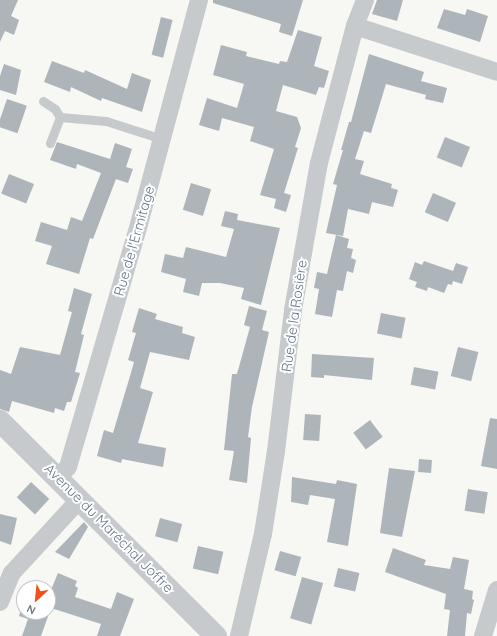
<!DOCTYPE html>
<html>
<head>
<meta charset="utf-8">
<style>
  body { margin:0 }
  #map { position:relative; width:497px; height:636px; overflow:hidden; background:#f7f7f3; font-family:Quicksand,sans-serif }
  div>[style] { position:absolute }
  .building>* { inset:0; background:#adb5bb; transform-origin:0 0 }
  .service>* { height:9px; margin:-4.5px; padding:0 4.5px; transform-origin:4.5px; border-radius:4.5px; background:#c6cacd }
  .minor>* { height:18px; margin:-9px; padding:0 9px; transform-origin:9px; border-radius:9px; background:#c6cacd }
  .tertiary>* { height:22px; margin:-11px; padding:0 11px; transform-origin:11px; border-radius:11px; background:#c6cacd }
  span { translate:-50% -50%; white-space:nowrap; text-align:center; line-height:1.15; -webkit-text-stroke:4px #fff; paint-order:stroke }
  .street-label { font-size:14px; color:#647687 }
  .north { position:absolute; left:16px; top:580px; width:40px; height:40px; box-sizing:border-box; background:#fff; border:1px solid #c1c8cf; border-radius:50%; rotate:207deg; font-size:11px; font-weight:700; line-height:16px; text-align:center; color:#647687 }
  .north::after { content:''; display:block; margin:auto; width:14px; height:18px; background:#ef531b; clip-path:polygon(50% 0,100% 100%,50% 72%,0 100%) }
</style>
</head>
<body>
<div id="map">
  <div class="building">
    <i style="clip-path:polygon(0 0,18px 0,11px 16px,19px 20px,14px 35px,5px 31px,0 42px)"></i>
    <i style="clip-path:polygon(213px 0,303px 0,292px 36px,279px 32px,281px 24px,213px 3px)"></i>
    <i style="clip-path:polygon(377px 0,403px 0,397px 21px,372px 14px)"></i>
    <i style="clip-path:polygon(444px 9px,465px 15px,467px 9px,488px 16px,480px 42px,437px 28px)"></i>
    <i style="left:161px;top:17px;width:12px;height:39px;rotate:14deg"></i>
    <i style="clip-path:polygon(298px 30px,322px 37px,314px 66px,329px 71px,324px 88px,319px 87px,316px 95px,283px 85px,276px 111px,297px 117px,301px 128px,295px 147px,298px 148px,284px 193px,291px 195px,286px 212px,274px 208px,276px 199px,260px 195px,274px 149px,250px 141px,254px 127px,222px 118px,219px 131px,199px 125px,207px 98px,237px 108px,244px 84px,213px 75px,221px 45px,247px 52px,246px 56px,279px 64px,280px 61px,287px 62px)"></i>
    <i style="clip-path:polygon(369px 54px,424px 72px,421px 81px,447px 88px,443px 103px,425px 99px,426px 95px,386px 84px,371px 133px,364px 131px,355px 159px,364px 161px,360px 174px,392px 184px,391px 188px,398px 190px,393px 207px,372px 202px,369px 214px,348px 209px,343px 236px,326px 233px,337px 185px,333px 184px,343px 150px,341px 150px,349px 122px,351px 122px)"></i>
    <i style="clip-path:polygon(52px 61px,84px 73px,85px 70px,127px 89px,132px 73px,151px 80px,142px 112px,102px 98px,101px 101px,71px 87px,70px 92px,44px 82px)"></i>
    <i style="clip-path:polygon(4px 64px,21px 70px,16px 95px,0 90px,0 76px)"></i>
    <i style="left:7px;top:99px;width:21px;height:29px;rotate:19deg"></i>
    <i style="left:445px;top:137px;width:27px;height:22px;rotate:22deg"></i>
    <i style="clip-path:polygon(57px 142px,110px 159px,115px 143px,132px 149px,126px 167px,133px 169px,128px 183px,116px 179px,93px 239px,90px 238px,79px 274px,46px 264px,52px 246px,35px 241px,41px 222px,67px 230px,71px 217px,82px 221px,101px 173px,77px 164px,76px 169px,50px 160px)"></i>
    <i style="left:9px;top:174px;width:27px;height:21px;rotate:22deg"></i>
    <i style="left:191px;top:183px;width:21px;height:28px;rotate:17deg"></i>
    <i style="left:433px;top:193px;width:25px;height:21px;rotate:23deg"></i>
    <i style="clip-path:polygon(225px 211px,238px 214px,237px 220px,280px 228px,261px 305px,241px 299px,244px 288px,220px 283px,202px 283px,199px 296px,183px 292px,186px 279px,161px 272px,165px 254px,183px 258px,186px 247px,226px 257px,234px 229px,221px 226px)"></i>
    <i style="clip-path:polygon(336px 235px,349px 239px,347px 248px,353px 249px,351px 258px,356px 260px,353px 273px,347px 271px,343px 291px,337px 290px,332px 317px,315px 314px,319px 289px,314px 288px,317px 272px,327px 274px)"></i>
    <i style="clip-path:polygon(424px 261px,453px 271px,456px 263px,468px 267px,462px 284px,453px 281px,452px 285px,448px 284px,444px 293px,428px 287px,427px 291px,415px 287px,417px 282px,409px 279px,415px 262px,422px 265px)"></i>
    <i style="clip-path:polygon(74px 288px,92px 294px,81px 334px,84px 335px,75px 372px,80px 373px,71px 402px,67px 402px,64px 411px,55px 408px,54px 413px,12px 401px,9px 412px,0 409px,0 370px,11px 374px,20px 347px,60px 355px,72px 312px,68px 311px)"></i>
    <i style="clip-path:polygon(249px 306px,267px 311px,262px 330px,269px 332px,252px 407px,248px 437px,251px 438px,247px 483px,229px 480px,234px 451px,224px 450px,232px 374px,237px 374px,250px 327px,244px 325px)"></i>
    <i style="clip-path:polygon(139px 308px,157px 314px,155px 319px,183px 327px,182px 333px,195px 337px,189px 360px,150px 352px,140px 388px,153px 392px,138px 443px,166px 448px,163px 467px,122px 459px,121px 463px,97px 456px,104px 430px,113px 433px,130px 376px,134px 362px,128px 360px,136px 333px,132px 332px)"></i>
    <i style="left:381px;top:313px;width:25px;height:21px;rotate:11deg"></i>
    <i style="left:458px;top:347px;width:21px;height:30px;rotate:14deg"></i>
    <i style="clip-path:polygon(312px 354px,374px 358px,372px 380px,324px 375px,324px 378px,311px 377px)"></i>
    <i style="left:414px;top:367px;width:25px;height:18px;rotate:11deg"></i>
    <i style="left:305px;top:414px;width:16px;height:26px;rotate:4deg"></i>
    <i style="clip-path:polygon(490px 418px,497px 419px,497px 469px,481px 466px)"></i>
    <i style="left:370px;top:420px;width:21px;height:21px;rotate:53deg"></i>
    <i style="left:419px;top:459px;width:13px;height:13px;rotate:4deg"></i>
    <i style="clip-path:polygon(389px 468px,415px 471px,402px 537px,380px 533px)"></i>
    <i style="clip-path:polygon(292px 477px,336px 484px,337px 480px,357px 484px,348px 546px,327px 542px,335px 499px,310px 495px,308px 505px,291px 502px)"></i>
    <i style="left:31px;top:482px;width:25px;height:21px;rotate:43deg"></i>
    <i style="left:468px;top:489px;width:20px;height:22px;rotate:9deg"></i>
    <i style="clip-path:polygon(0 514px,17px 518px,11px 545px,0 541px)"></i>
    <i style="left:160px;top:518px;width:23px;height:19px;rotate:15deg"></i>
    <i style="clip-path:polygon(84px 522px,88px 527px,69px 559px,55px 552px)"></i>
    <i style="left:198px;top:546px;width:26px;height:23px;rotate:13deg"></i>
    <i style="clip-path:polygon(393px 548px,426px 560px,424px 565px,450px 569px,453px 557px,469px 560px,464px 589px,473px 591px,472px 599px,474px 600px,471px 614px,467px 613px,465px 636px,447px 636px,450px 610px,444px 609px,446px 594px,385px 572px)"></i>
    <i style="left:280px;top:551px;width:22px;height:20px;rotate:16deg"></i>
    <i style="left:338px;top:568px;width:22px;height:19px;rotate:13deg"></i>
    <i style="clip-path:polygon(58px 573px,77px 581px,75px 586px,78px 588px,75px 597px,111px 609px,117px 592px,134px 599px,120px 636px,97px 636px,101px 624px,51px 608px,41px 636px,22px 636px,28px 619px,19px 616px,24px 600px,24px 612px,48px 612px,48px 597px)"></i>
    <i style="left:302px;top:577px;width:22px;height:43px;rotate:16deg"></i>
  </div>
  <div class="service">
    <i style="left:43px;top:101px;width:14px;rotate:34deg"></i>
    <i style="left:55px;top:109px;width:9px;rotate:58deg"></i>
    <i style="left:60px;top:117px;width:28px;rotate:111deg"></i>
    <i style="left:60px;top:117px;width:46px;rotate:5deg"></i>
    <i style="left:106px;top:121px;width:59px;rotate:17.8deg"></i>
  </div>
  <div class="minor">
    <i style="left:355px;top:26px;width:149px;rotate:17.9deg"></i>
    <i style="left:59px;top:477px;width:13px;rotate:-48deg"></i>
    <i style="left:68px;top:467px;width:253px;rotate:-73.7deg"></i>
    <i style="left:139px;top:224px;width:232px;rotate:-75deg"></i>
    <i style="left:0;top:602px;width:31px;rotate:-68deg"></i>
    <i style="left:12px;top:573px;width:100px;rotate:-47.4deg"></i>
    <i style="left:239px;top:636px;width:105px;rotate:-76.8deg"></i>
    <i style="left:263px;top:534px;width:84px;rotate:-81.1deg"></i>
    <i style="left:276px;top:451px;width:142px;rotate:-83.1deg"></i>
    <i style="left:293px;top:310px;width:149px;rotate:-80deg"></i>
    <i style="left:319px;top:163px;width:142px;rotate:-75.3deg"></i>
    <i style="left:355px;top:26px;width:28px;rotate:-69deg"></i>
    <i style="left:483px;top:636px;width:48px;rotate:-73.1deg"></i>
  </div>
  <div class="tertiary">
    <i style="left:0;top:421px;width:305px;rotate:44.9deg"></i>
  </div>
  <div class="street-label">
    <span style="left:134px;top:241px;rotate:-74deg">Rue de l'Ermitage</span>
    <span style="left:294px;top:316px;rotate:-82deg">Rue de la Rosière</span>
    <span style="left:109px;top:528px;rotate:45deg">Avenue du Maréchal Joffre</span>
  </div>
  <div class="north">N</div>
</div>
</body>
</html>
